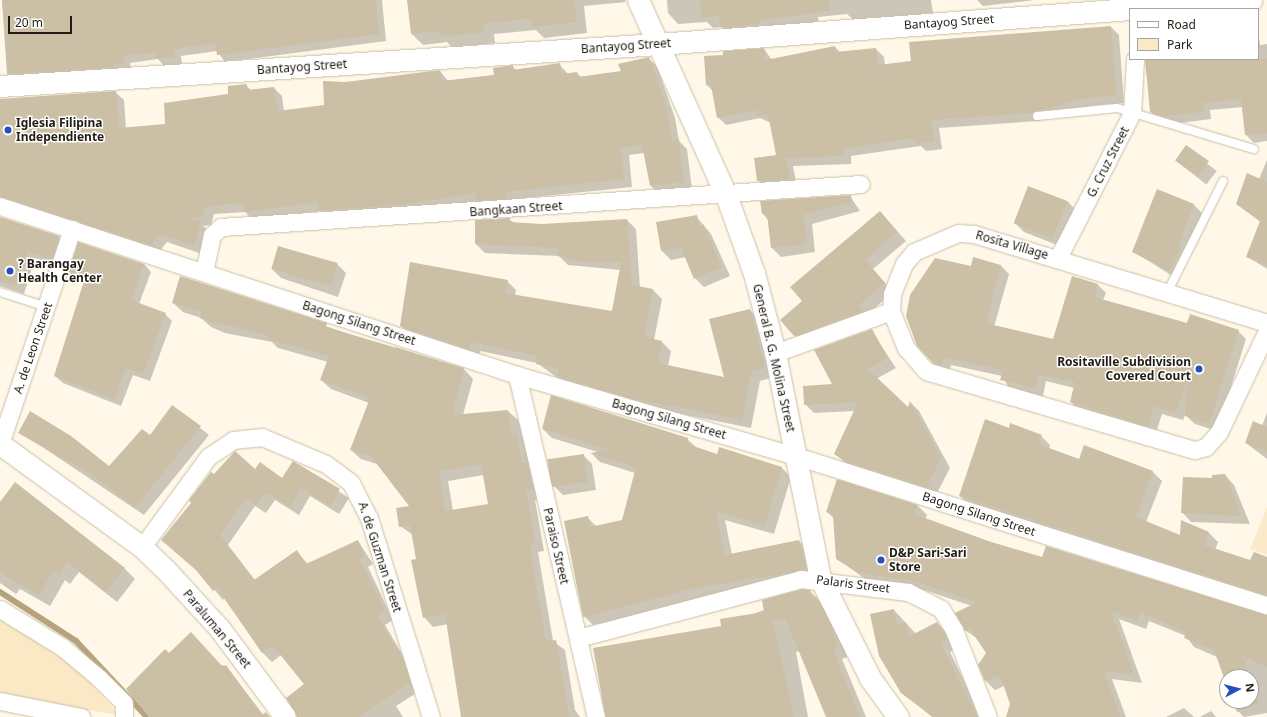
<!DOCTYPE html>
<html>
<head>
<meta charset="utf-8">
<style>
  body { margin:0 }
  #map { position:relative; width:1267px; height:717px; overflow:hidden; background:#fff8e8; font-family:"Noto Sans",sans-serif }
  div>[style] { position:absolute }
  .built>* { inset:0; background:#faeac9 }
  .green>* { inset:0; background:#fae9c4 }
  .shadow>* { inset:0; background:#0003; transform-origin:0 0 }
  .stream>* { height:6px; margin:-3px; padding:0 3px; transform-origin:3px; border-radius:3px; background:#b5a37d }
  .building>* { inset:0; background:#cbbfa5; transform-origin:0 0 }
  .roads { filter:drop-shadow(0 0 1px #cbbfa6) drop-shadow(0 0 1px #cbbfa6) }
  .service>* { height:8px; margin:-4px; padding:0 4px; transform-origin:4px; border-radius:4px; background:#fff }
  .minor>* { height:17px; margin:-8.5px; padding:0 8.5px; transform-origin:8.5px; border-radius:8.5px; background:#fff }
  .tertiary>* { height:21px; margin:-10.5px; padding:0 10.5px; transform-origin:10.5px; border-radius:10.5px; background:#fff }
  .dots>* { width:11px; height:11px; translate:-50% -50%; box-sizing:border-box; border:2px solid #fff; border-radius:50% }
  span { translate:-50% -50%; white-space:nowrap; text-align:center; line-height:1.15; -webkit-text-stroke:3px #fff; paint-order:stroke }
  .street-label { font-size:12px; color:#211d13 }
  .poi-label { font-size:12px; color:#211d13; font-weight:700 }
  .left { translate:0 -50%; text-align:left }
  .right { translate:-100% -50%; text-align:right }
  .legend { position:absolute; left:1129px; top:8px; width:130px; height:52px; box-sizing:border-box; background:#fff; border:1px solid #a6a5a1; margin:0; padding:5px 7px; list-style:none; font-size:12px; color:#211d13 }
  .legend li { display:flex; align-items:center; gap:8px; height:20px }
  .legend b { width:20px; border:1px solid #a6a5a1 }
  .north { position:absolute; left:1219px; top:669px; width:40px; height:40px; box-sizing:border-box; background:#fff; border:1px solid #a6a5a1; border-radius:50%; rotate:83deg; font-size:11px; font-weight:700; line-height:16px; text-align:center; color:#211d13 }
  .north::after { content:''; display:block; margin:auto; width:14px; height:18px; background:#284dbc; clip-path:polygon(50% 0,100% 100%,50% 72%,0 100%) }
  .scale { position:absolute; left:8px; top:16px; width:64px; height:18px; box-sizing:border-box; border:2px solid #211d13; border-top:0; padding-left:5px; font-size:12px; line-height:14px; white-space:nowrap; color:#211d13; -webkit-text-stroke:3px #fff; paint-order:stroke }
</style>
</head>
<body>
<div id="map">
  <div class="built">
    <i style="clip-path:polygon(1267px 507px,1267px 555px,1250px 549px)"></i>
  </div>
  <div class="green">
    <i style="clip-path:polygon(0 618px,78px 669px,119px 715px,0 697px)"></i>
  </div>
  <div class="shadow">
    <i style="clip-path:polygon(2px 0,382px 0,386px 41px,225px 62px,217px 51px,181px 56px,182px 64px,164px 66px,158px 59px,130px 63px,131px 69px,15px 81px,8px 73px)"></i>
    <i style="clip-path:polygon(408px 0,625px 0,626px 2px,584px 6px,587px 33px,544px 38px,536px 30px,494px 34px,495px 43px,453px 48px,447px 42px,423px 45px,412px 34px)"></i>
    <i style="clip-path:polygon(667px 0,931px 0,933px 13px,856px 22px,847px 14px,818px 17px,819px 24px,732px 37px,722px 27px,713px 28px,707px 22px,678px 24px,668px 13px)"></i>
    <i style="clip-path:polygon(977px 0,1035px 0,983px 6px)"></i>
    <i style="clip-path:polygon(1111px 27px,1119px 35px,1124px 103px,1090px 106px,1038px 121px,939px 128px,942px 149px,926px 151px,921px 146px,892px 150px,851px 156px,851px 164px,793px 166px,797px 186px,766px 189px,758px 180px,778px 156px,771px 123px,760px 118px,726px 125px,718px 117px,713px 91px,707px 85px,724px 55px,764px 49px,772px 60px,835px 47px,840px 52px,876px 49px,884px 57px,885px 66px)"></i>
    <i style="clip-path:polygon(1258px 30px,1260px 45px,1267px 44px,1267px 141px,1254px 143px,1246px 135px,1243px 107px,1210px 110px,1211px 119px,1172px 124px,1159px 120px,1151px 112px,1145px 59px,1258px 59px)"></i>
    <i style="clip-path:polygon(648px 58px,657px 66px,675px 118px,679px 141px,687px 149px,692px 190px,659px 194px,651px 186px,645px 153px,629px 155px,632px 187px,328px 218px,321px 211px,253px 220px,245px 212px,214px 214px,211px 225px,203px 226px,209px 231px,202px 254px,167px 242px,159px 252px,0 211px,0 102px,115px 92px,124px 100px,126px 129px,166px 125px,246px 85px,252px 91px,274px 88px,282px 96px,284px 111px,325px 106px,346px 83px,440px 71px,448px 81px,495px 75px,512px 66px,516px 70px,559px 64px,568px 74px,577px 73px,581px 77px,622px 72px)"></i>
    <i style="left:1186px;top:147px;width:39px;height:17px;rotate:38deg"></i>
    <i style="clip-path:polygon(1267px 160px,1267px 227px,1237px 204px,1259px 179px)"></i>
    <i style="clip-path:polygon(850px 196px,860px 211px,812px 224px,815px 252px,781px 257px,772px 248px,768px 220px,763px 214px)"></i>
    <i style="clip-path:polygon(1067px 201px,1076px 210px,1062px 247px,1024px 232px,1015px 223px)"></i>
    <i style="clip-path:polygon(1194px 205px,1202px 213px,1177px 279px,1133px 251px)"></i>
    <i style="clip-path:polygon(696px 216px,711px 234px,730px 276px,704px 287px,695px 278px,686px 257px,671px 260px,662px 251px)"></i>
    <i style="clip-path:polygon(0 218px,59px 237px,67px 245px,59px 267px,35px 258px,24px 294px,0 286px)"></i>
    <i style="clip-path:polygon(509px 219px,514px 223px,542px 225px,627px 220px,636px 229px,640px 288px,653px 290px,662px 299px,654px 340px,662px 342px,671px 351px,668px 366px,725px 378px,750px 310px,759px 319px,774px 377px,760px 381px,751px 428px,641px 406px,567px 385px,537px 363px,480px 351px,479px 357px,410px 335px,401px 326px,507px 281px,516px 290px,515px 296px,612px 312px,621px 270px,568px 265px,559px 256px,485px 253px,476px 244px)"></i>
    <i style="clip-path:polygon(888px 221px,906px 241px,873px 269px,893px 292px,867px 315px,804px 344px,795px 335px)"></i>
    <i style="clip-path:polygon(1267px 233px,1267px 269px,1248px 257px)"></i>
    <i style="clip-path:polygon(144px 264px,151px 272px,139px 304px,165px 314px,172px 321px,150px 381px,133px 375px,121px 406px,63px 383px,55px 376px,84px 284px,70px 274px)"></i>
    <i style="clip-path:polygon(337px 264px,346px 273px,338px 297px,281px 278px,272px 269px)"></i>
    <i style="clip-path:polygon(1001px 266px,1009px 274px,994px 327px,1053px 341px,1098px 285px,1106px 293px,1103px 300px,1188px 324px,1238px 331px,1246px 339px,1217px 431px,1195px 424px,1185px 415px,1183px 420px,1162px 414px,1156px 433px,1079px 410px,1071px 402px,1074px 388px,1046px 381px,1043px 396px,1009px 388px,1002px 376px,951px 365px,949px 372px,941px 370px,932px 362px,971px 267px)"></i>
    <i style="clip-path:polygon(evenodd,181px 277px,396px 350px,396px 347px,464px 369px,473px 379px,463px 415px,508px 411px,518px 420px,542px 499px,535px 500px,544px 551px,538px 552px,553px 641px,565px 650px,575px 710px,580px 717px,465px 717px,448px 624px,433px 627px,424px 617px,413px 535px,400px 526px,411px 507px,377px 464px,361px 459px,351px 450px,369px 403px,331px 389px,321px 380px,328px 362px,278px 348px,272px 342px,225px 333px,211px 327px,201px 318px,183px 312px,173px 303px,181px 277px,484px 475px,489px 505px,453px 511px,448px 481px,484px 475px)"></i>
    <i style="clip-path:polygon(871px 330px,896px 368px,876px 379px,908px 409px,911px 403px,919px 411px,950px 468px,936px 495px,845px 463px,836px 454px,854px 411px,814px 413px,805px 404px,834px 385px)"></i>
    <i style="clip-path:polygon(172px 406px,209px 435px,144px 515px,20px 432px,109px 468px,150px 436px)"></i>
    <i style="clip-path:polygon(1267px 413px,1267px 459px,1246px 443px,1262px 426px)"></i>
    <i style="clip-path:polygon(543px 429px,687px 439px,697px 448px,718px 455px,720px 449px,782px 468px,791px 477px,774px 534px,725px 520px,732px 555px,799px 541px,808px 550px,814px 578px,593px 625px,584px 616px,587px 517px,597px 527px,623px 521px,635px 473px,600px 462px,592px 454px,601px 453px,552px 438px)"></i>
    <i style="clip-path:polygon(1009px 429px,1041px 436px,1050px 445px,1049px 449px,1079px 461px,1153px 472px,1162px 481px,1146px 522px,1181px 536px,1182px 521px,1209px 533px,1218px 542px,1215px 550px,1250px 562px,1267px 559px,1267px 600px,970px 505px,960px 496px)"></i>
    <i style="clip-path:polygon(583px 455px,592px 464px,596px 490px,563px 495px,554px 486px,548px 460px)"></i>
    <i style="clip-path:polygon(293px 462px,349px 498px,339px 514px,310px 496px,299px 515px,275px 500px,266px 513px,255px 506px,228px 545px,255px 580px,296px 551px,308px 564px,358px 541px,373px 564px,368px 567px,393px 620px,385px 625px,410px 667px,418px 692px,396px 706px,403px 717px,304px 717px,305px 685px,281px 655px,272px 662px,263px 653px,225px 597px,223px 600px,201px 574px,162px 540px,214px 475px,255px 470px,283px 480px)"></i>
    <i style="clip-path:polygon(1225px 475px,1234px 485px,1250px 524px,1191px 522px,1182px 512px)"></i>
    <i style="clip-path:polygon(837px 481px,918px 506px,927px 515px,925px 519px,1027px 555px,1267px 615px,1267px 713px,1244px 717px,1238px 711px,1234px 701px,1251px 701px,1251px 677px,1227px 677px,1227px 683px,1217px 657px,1194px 647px,1186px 636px,1149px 621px,1146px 629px,1119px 619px,1142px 683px,1112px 679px,1126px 717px,1007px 717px,1011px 704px,1004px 686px,995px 690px,985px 680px,987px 653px,978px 639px,966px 631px,957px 613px,972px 606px,924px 590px,869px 582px,837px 558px,835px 519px,827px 512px)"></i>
    <i style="clip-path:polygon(0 504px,124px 568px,135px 579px,117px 602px,79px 572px,70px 584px,65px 580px,50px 606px,20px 589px,16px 594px,0 583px)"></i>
    <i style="clip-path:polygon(810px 591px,825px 607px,838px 633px,847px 657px,842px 659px,866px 717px,827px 717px,800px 651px,796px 652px,808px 717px,605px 717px,594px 649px,722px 627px)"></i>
    <i style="clip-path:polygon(894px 610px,916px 634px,937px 623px,946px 632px,956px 649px,950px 652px,982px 717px,932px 717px,902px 692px)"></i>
    <i style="clip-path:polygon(169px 654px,226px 666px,265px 717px,155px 717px)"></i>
    <i style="clip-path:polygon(1184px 708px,1194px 717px,1166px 717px)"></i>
    <i style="clip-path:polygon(1211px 711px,1216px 717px,1200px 717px)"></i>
  </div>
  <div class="stream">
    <i style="left:0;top:592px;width:90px;rotate:32.8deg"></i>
    <i style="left:76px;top:641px;width:104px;rotate:46.9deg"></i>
  </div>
  <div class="building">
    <i style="clip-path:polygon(2px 0,376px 0,379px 34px,217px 55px,215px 43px,174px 49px,175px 57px,156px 59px,155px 52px,123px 56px,124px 62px,113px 64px,113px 67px,7px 74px)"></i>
    <i style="clip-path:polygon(407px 0,574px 0,577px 22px,533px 27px,531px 18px,483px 24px,484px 32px,441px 37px,440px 31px,411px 34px)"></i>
    <i style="clip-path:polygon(700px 0,829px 0,829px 11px,760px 20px,761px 24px,720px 27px,719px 16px,702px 18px)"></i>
    <i style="clip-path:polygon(1111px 26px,1117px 95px,1081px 99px,1030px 113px,932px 120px,934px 141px,917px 144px,916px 138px,884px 142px,843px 149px,843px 156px,786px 158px,790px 179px,757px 181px,754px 158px,776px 155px,768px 114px,757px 116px,756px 110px,717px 118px,711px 85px,706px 85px,704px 56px,723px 55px,723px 51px,764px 48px,766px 60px,835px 46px,836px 52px,876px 48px,878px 65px,911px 61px,909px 42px)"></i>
    <i style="clip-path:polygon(649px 57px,667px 108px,672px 140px,679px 139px,684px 182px,650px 186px,642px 145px,621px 148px,624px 179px,506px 192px,507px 198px,476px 200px,476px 193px,400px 205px,319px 210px,317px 202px,244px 212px,243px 203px,206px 206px,203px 217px,188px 218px,201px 222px,194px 246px,158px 234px,151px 245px,0 196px,0 99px,116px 91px,119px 128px,165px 124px,164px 103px,228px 94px,228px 86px,247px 84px,247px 90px,274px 87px,278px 111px,324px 105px,323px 81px,346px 82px,440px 70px,442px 81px,494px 75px,493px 68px,513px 65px,513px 70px,560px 63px,562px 74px,577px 72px,578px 77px,621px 71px,618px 64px)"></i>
    <i style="clip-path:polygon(1145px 59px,1267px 59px,1267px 133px,1245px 135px,1241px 99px,1203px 103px,1204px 112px,1164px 116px,1150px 112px)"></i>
    <i style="left:1186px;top:145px;width:28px;height:19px;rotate:35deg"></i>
    <i style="clip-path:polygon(1247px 173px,1267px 182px,1267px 266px,1246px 257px,1260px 221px,1236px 204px)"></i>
    <i style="left:1028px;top:186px;width:42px;height:40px;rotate:21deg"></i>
    <i style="clip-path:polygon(1157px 189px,1194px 204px,1178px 245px,1182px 247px,1169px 271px,1132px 252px)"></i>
    <i style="clip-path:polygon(851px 195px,852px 202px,803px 215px,807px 244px,771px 248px,767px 214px,762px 214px,760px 201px)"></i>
    <i style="clip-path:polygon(880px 211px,897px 231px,865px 260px,885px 283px,859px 305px,862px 311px,794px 336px,780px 320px,802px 301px,790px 287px)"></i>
    <i style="clip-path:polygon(697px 215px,699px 226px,703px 224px,722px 267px,694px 279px,681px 248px,661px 251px,656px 222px)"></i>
    <i style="clip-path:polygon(0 217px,59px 236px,51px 260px,27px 251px,16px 286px,0 281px)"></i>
    <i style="clip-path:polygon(510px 218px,510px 222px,542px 224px,627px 219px,632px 285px,653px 289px,644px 337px,662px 341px,658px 363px,724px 377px,709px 319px,750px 309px,765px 368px,751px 372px,742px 420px,631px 398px,557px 376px,559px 369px,536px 364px,537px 356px,471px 342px,470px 349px,400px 326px,410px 262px,508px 280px,505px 293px,612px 311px,621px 262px,585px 262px,557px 256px,557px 248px,475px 244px,475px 220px)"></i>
    <i style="clip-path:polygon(78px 242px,144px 264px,131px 300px,166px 313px,143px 374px,126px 368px,114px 399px,54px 376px,84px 281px,68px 274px)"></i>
    <i style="left:278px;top:246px;width:62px;height:24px;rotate:16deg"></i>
    <i style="clip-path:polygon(973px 257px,1001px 265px,986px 322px,989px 324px,1053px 339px,1072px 276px,1098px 284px,1094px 297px,1187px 323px,1190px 314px,1239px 330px,1209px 424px,1185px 416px,1187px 382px,1175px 413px,1154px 406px,1148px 426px,1070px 402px,1075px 382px,1038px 374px,1035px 388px,1000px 380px,1003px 370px,943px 357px,941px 365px,932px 362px,917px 346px,906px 316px,910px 295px,935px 258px,971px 266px)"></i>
    <i style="clip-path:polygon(evenodd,180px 276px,327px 323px,326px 327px,464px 368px,452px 415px,508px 410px,512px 434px,517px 434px,522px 463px,527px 462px,533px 489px,526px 490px,535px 542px,530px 543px,533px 568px,546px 641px,556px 640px,569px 717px,461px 717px,445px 614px,423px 618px,411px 560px,416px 559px,410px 525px,399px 527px,396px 508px,409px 506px,370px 455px,350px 450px,370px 398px,320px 380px,329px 356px,267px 339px,268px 335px,216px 322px,215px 324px,200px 318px,202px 312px,172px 303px,180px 276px,481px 464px,488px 504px,445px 511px,439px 471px,481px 464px)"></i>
    <i style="clip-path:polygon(872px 329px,888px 358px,868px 369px,908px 407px,910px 401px,941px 458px,927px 487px,843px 460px,834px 454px,858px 402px,804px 405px,803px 386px,832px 384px,814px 350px)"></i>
    <i style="clip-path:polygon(551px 395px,688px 438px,687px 444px,717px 454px,719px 447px,782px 467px,765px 526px,716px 511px,725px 555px,799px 540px,806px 570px,695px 588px,583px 617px,564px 521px,588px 516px,590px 527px,622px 520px,636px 467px,590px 453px,611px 450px,542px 429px)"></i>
    <i style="clip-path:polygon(172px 405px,201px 426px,135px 507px,89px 473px,18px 433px,30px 411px,71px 436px,109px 466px,142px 429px,150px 435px)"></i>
    <i style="clip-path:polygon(985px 419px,1009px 428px,1010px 423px,1042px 435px,1038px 444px,1079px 459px,1084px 445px,1153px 471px,1136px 517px,1180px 535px,1181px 520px,1209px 532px,1204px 545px,1250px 560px,1254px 552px,1267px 557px,1267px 595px,959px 496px)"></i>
    <i style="clip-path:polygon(1253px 421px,1267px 427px,1267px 452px,1245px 443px)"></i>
    <i style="clip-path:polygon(235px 451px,255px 469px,260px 462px,282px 478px,293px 461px,340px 489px,330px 506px,301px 488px,290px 507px,266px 492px,256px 505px,246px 498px,220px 535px,254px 580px,297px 550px,306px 564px,358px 540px,365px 555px,359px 558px,385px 611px,377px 616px,402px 657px,410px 683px,359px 717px,297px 717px,286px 698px,304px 684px,273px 646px,262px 653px,217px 588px,213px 591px,196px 570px,161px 540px,191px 503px,189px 500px,211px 472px,214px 474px)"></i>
    <i style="left:584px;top:454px;width:28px;height:37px;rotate:82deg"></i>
    <i style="clip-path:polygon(1225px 474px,1241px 516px,1181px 513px,1183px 477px,1212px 478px,1212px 475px)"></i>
    <i style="clip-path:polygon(837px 479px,918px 505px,914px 514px,988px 541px,1042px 557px,1046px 546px,1267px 615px,1267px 667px,1242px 656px,1250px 677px,1227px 677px,1227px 686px,1214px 650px,1184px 638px,1186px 632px,1140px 612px,1137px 621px,1111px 611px,1134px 675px,1104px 671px,1120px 717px,1006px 717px,1010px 704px,1000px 675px,985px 681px,978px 665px,986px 653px,970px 629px,965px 631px,955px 613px,977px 602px,914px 581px,858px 573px,836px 559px,833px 515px,826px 512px)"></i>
    <i style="clip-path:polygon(15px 482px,125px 568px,106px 592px,68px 562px,59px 574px,53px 570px,39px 595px,0 573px,0 502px)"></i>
    <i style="clip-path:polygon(802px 589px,810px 590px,813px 601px,816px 596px,829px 622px,838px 647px,833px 649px,860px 717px,826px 717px,785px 618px,773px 621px,794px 717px,606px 717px,593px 648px,721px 626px,720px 619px,764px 612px,762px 600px)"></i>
    <i style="clip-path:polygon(894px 609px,897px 625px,906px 622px,910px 636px,937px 622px,947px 640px,941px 643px,977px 717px,933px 717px,901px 693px,879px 656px,870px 614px)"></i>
    <i style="clip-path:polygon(191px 632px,223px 667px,226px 665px,262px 715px,266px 712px,270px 717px,149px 717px,126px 689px,165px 649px,169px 653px)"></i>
    <i style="clip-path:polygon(1251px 680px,1259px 703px,1237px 712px,1233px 701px,1251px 701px)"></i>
  </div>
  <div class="roads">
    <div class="service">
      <i style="left:1037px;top:116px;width:80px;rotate:-5.7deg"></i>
      <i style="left:1117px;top:108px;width:143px;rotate:16.7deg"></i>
      <i style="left:1168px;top:291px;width:123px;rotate:-63.4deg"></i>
      <i style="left:0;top:292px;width:49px;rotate:17.7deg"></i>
    </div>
    <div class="minor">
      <i style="left:0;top:206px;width:544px;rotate:18.1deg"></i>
      <i style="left:517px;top:375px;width:291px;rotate:16.2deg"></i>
      <i style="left:796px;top:456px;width:494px;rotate:17.6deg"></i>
      <i style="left:1058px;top:258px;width:163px;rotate:-63deg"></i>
      <i style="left:1132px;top:113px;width:54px;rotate:-86.8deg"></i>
      <i style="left:204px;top:272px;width:38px;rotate:-78deg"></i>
      <i style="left:212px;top:235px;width:12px;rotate:-42deg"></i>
      <i style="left:221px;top:227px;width:641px;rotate:-3.84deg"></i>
      <i style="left:1267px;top:323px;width:306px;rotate:-163.1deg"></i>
      <i style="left:974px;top:234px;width:16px;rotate:-176deg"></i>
      <i style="left:958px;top:233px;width:48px;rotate:156.6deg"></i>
      <i style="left:914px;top:252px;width:16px;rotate:130deg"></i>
      <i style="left:904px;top:264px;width:32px;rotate:112deg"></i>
      <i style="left:892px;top:294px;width:17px;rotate:93deg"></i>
      <i style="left:891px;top:311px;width:40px;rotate:68deg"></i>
      <i style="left:906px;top:348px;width:30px;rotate:49deg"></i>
      <i style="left:926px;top:371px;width:280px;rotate:16.4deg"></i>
      <i style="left:1195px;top:450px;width:11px;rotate:-15deg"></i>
      <i style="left:1206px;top:447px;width:20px;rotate:-49deg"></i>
      <i style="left:1219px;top:432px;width:112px;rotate:-64.6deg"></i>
      <i style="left:775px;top:353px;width:123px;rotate:-19.9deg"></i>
      <i style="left:517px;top:375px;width:351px;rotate:77deg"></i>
      <i style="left:0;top:444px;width:227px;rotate:-71.5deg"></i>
      <i style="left:142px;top:547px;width:112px;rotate:-53.7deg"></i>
      <i style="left:208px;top:457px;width:30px;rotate:-34deg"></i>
      <i style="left:233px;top:440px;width:29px;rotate:-6deg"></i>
      <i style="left:262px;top:437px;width:69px;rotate:22.9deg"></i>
      <i style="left:326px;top:464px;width:31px;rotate:37deg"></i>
      <i style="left:351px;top:483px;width:39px;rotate:63deg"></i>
      <i style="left:369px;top:518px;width:208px;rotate:72.7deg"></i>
      <i style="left:0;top:609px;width:73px;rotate:31.5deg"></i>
      <i style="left:62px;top:647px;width:48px;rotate:40deg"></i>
      <i style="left:99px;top:678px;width:35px;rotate:45deg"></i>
      <i style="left:124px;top:703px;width:14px;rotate:90deg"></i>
      <i style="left:578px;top:638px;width:231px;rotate:-14.8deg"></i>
      <i style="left:801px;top:579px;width:108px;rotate:6.9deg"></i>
      <i style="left:908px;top:592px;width:37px;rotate:27deg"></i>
      <i style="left:941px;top:609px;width:25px;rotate:58deg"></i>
      <i style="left:954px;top:630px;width:93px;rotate:68.7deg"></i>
      <i style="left:0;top:701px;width:83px;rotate:11.2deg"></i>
    </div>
    <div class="tertiary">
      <i style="left:638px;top:0;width:214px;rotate:65.7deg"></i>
      <i style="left:726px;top:195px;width:83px;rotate:70.3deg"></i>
      <i style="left:754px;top:273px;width:83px;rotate:75.3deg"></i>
      <i style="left:775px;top:353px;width:229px;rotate:78.7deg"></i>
      <i style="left:820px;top:578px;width:112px;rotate:63.4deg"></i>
      <i style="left:870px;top:678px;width:48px;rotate:54.3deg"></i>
      <i style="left:0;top:86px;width:659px;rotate:-3.65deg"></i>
      <i style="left:658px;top:44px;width:595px;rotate:-4.24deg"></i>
      <i style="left:0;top:444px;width:175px;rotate:36deg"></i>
      <i style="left:142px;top:547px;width:32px;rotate:44deg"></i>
      <i style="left:165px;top:569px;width:81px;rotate:47.5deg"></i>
      <i style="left:220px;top:629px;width:109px;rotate:53.5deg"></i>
    </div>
  </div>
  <div class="dots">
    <i style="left:8px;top:130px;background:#284dbc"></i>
    <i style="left:10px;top:271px;background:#284dbc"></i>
    <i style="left:1199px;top:369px;background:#284dbc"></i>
    <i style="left:881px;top:560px;background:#284dbc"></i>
  </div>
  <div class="street-label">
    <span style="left:949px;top:22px;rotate:-4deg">Bantayog Street</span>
    <span style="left:626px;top:46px;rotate:-4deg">Bantayog Street</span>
    <span style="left:302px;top:67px;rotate:-4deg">Bantayog Street</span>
    <span style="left:1108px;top:162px;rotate:-63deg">G. Cruz Street</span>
    <span style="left:516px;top:209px;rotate:-4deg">Bangkaan Street</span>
    <span style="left:1012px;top:245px;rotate:16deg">Rosita Village</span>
    <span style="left:359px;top:323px;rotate:18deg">Bagong Silang Street</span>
    <span style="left:33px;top:348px;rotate:-71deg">A. de Leon Street</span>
    <span style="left:774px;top:358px;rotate:77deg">General B. G. Molina Street</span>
    <span style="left:669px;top:419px;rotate:16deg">Bagong Silang Street</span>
    <span style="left:979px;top:514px;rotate:18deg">Bagong Silang Street</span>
    <span style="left:556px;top:546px;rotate:77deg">Paraiso Street</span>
    <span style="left:380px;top:557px;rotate:72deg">A. de Guzman Street</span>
    <span style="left:853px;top:584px;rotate:7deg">Palaris Street</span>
    <span style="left:217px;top:629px;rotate:50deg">Paraluman Street</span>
  </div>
  <div class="poi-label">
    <span class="left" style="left:16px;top:130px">Iglesia Filipina<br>Independiente</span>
    <span class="left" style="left:18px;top:271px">? Barangay<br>Health Center</span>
    <span class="right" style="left:1191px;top:369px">Rositaville Subdivision<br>Covered Court</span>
    <span class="left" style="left:889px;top:560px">D&amp;P Sari-Sari<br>Store</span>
  </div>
  <ul class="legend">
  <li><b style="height:5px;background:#fff"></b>Road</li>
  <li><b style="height:11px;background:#fae9c4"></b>Park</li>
  </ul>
  <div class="north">N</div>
  <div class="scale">20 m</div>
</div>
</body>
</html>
